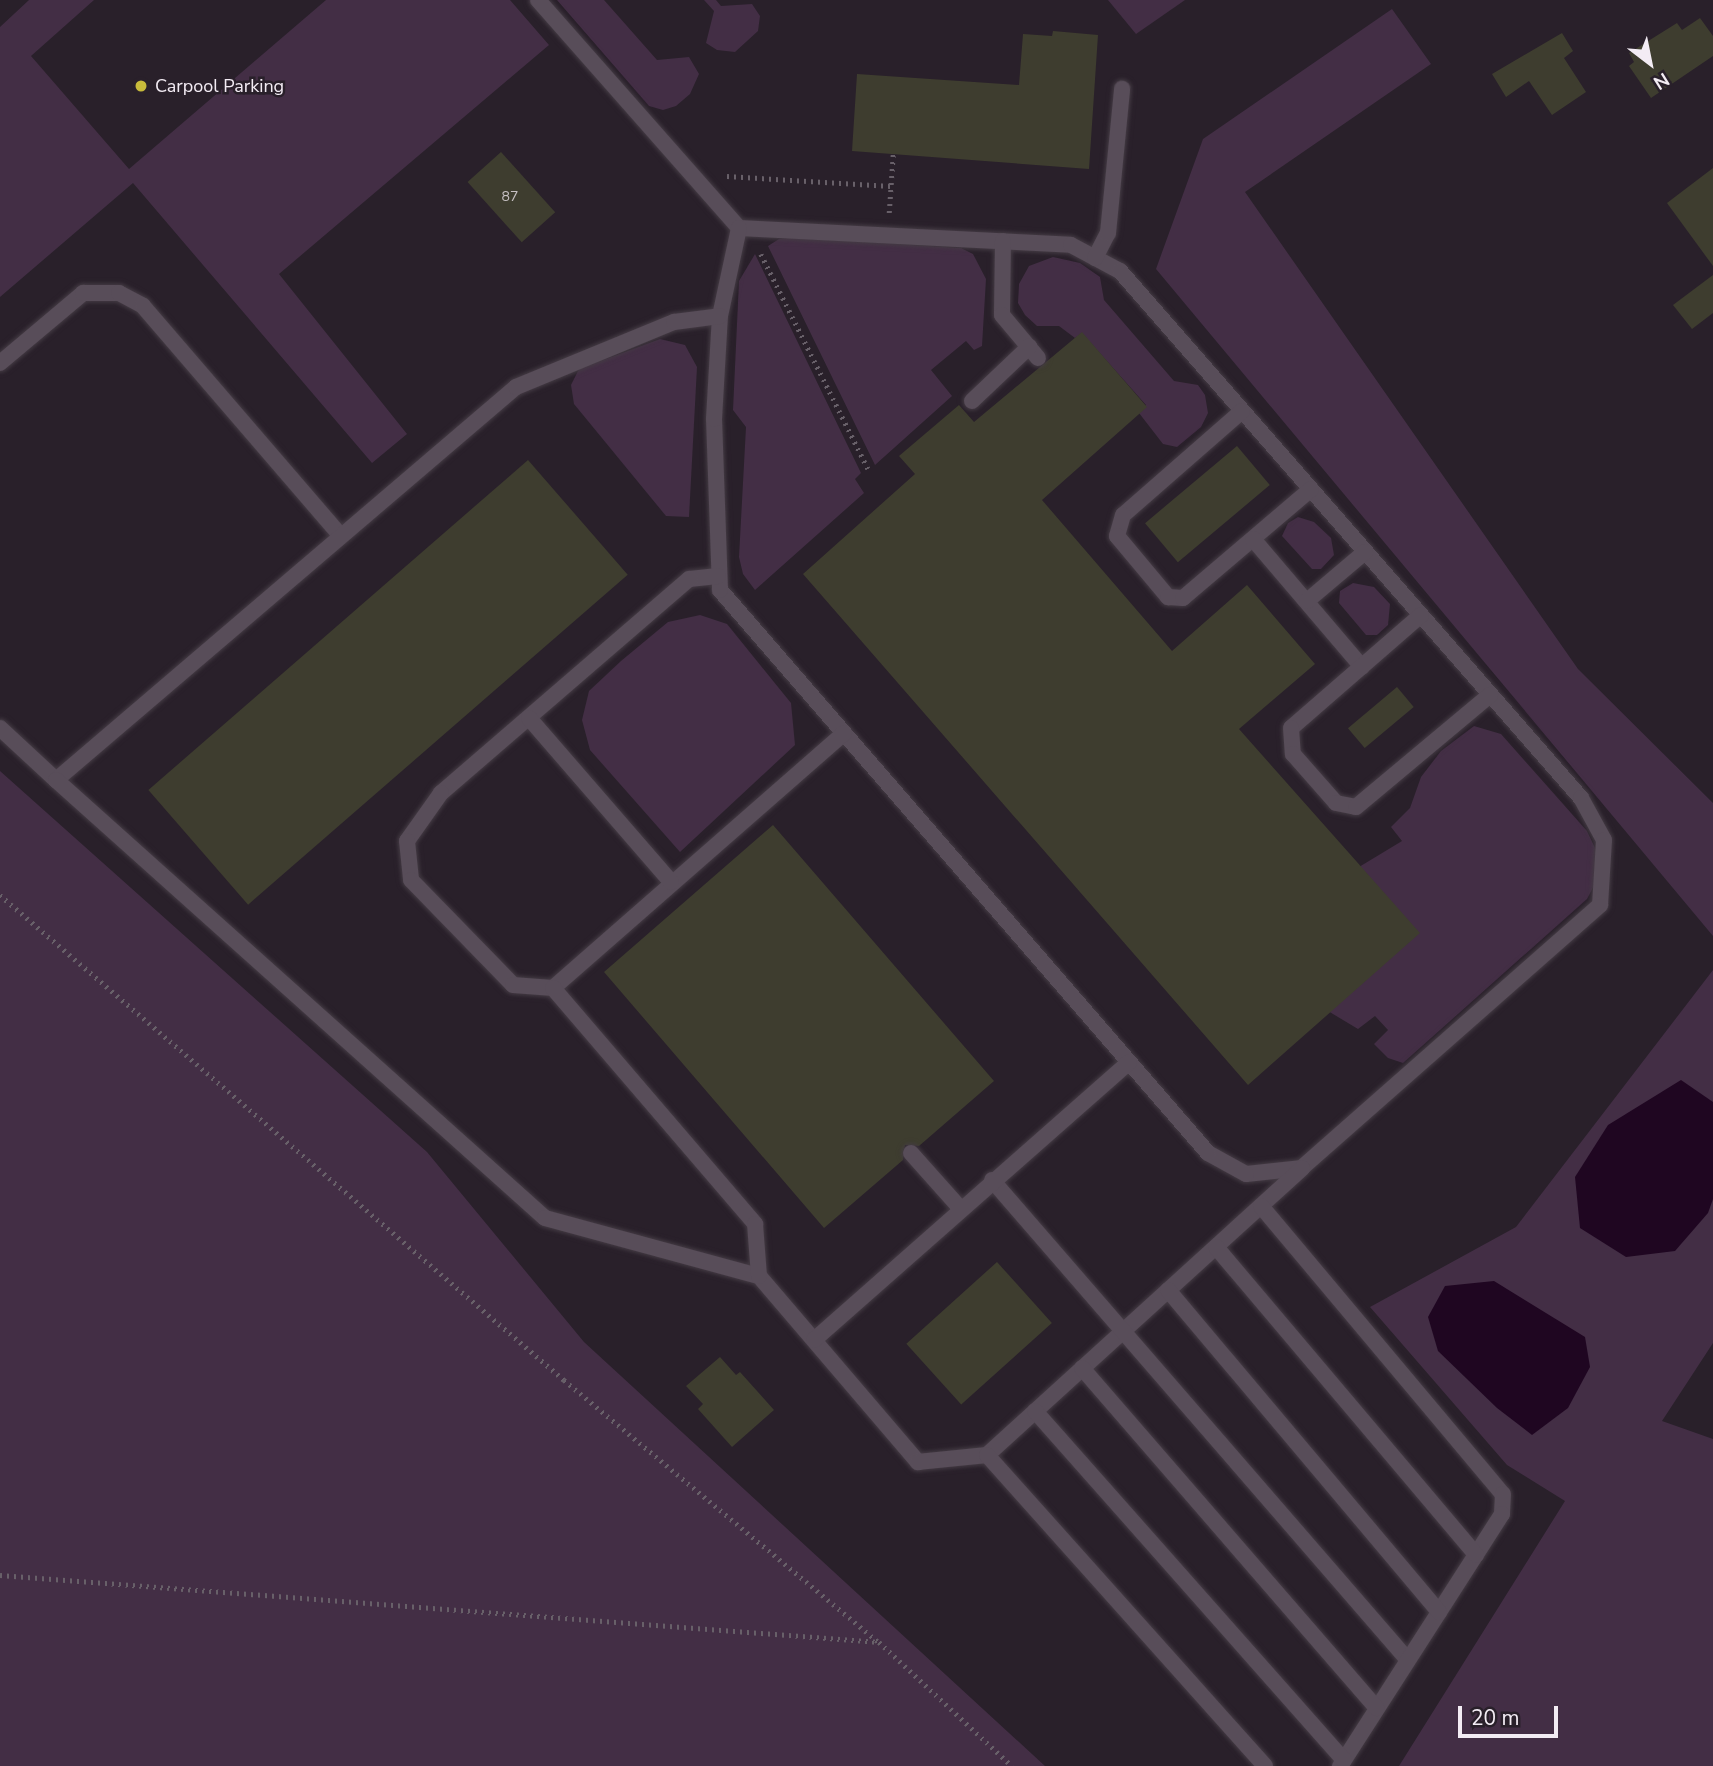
<!DOCTYPE html>
<html>
<head>
<meta charset="utf-8">
<style>
  body { margin:0 }
  #map { position:relative; width:1713px; height:1766px; overflow:hidden; background:#29202a; font-family:"Nunito Sans",sans-serif }
  div>[style] { position:absolute }
  .green>* { inset:0; background:#432e45 }
  .water>* { inset:0; background:#1f0621 }
  .building>* { inset:0; background:#3e3d2f; transform-origin:0 0 }
  .path>* { height:4.5px; margin-top:-2.25px; transform-origin:0; background:repeating-linear-gradient(90deg,#686069 0 2px,transparent 0 7px) }
  .roads { filter:drop-shadow(0 0 2px #443b44) drop-shadow(0 0 2px #443b44) }
  .service>* { height:16px; margin:-8px; padding:0 8px; transform-origin:8px; border-radius:8px; background:#584d59 }
  .dots>* { width:19px; height:19px; translate:-50% -50%; box-sizing:border-box; border:4px solid #29202a; border-radius:50% }
  span { translate:-50% -50%; white-space:nowrap; text-align:center; line-height:1.15; -webkit-text-stroke:5px #29202a; paint-order:stroke }
  .number-label { font-size:14px; color:#c6c0c3 }
  .number-label span { -webkit-text-stroke-width:0 }
  .poi-label { font-size:18px; color:#f3ecf4 }
  .left { translate:0 -50%; text-align:left }
  .north { position:absolute; left:1615px; top:28px; width:70px; height:70px; -webkit-text-stroke:5px #29202a; paint-order:stroke; rotate:148deg; font-size:19px; font-weight:700; line-height:28px; text-align:center; color:#f3ecf4 }
  .north::after { content:''; display:block; margin:auto; width:24px; height:32px; background:#f3ecf4; clip-path:polygon(50% 0,100% 100%,50% 72%,0 100%) }
  .scale { position:absolute; left:1458px; top:1706px; width:100px; height:32px; box-sizing:border-box; border:4px solid #f3ecf4; border-top:0; padding-left:9px; font-size:21px; line-height:24px; white-space:nowrap; color:#f3ecf4; -webkit-text-stroke:5px #29202a; paint-order:stroke }
</style>
</head>
<body>
<div id="map">
  <div class="green">
    <i style="clip-path:polygon(29px 0,94px 0,31px 56px,129px 169px,326px 0,510px 0,549px 45px,279px 274px,407px 434px,372px 463px,133px 183px,0 297px,0 27px)"></i>
    <i style="clip-path:polygon(557px 0,604px 0,657px 60px,689px 57px,699px 74px,690px 94px,676px 106px,663px 110px,649px 106px)"></i>
    <i style="clip-path:polygon(704px 0,716px 0,721px 6px,752px 4px,760px 16px,758px 31px,735px 52px,717px 50px,706px 43px,714px 11px)"></i>
    <i style="clip-path:polygon(1108px 0,1185px 0,1136px 34px)"></i>
    <i style="clip-path:polygon(1392px 9px,1431px 64px,1245px 192px,1578px 669px,1713px 803px,1713px 936px,1156px 269px,1203px 139px)"></i>
    <i style="clip-path:polygon(797px 238px,961px 248px,973px 254px,986px 279px,982px 346px,974px 350px,966px 341px,931px 370px,952px 396px,875px 465px,768px 246px,779px 239px)"></i>
    <i style="clip-path:polygon(755px 254px,861px 473px,855px 479px,864px 493px,755px 590px,743px 574px,739px 557px,746px 427px,733px 410px,739px 281px)"></i>
    <i style="clip-path:polygon(1053px 257px,1080px 263px,1100px 277px,1104px 300px,1174px 381px,1198px 385px,1205px 395px,1208px 413px,1201px 427px,1177px 447px,1163px 444px,1139px 413px,1146px 405px,1082px 333px,1075px 338px,1059px 326px,1037px 326px,1025px 315px,1018px 303px,1019px 284px,1029px 266px)"></i>
    <i style="clip-path:polygon(660px 339px,685px 345px,697px 367px,689px 517px,666px 516px,574px 404px,571px 385px,579px 369px)"></i>
    <i style="clip-path:polygon(1298px 517px,1314px 522px,1331px 538px,1334px 555px,1321px 569px,1312px 569px,1282px 536px,1288px 523px)"></i>
    <i style="clip-path:polygon(1353px 583px,1374px 587px,1390px 604px,1388px 625px,1377px 635px,1366px 635px,1339px 603px,1340px 591px)"></i>
    <i style="clip-path:polygon(700px 615px,727px 624px,791px 703px,795px 745px,680px 852px,590px 750px,582px 720px,589px 691px,621px 661px,668px 622px)"></i>
    <i style="clip-path:polygon(1474px 726px,1501px 734px,1587px 831px,1595px 848px,1598px 878px,1587px 899px,1403px 1063px,1388px 1058px,1374px 1044px,1388px 1030px,1375px 1016px,1358px 1029px,1328px 1011px,1359px 867px,1402px 841px,1391px 827px,1410px 808px,1421px 777px,1441px 751px)"></i>
    <i style="clip-path:polygon(0 771px,427px 1152px,584px 1342px,1045px 1766px,0 1766px)"></i>
    <i style="clip-path:polygon(1713px 970px,1713px 1343px,1662px 1421px,1713px 1439px,1713px 1766px,1399px 1766px,1565px 1501px,1507px 1465px,1370px 1307px,1516px 1227px)"></i>
  </div>
  <div class="water">
    <i style="clip-path:polygon(1681px 1080px,1713px 1102px,1713px 1199px,1708px 1213px,1675px 1251px,1626px 1257px,1580px 1228px,1575px 1177px,1608px 1125px)"></i>
    <i style="clip-path:polygon(1494px 1281px,1585px 1337px,1590px 1367px,1568px 1408px,1532px 1435px,1497px 1408px,1438px 1351px,1428px 1317px,1445px 1286px)"></i>
  </div>
  <div class="building">
    <i style="clip-path:polygon(1700px 18px,1713px 36px,1713px 56px,1651px 98px,1629px 66px,1634px 62px,1629px 53px,1677px 23px,1682px 30px)"></i>
    <i style="clip-path:polygon(1053px 31px,1098px 35px,1089px 169px,852px 151px,857px 74px,1019px 85px,1023px 34px,1052px 36px)"></i>
    <i style="clip-path:polygon(1562px 33px,1573px 51px,1564px 58px,1586px 92px,1552px 115px,1529px 81px,1506px 97px,1492px 74px)"></i>
    <i style="left:501px;top:152px;width:81px;height:45px;rotate:48deg"></i>
    <i style="clip-path:polygon(1713px 168px,1713px 266px,1667px 203px)"></i>
    <i style="clip-path:polygon(1713px 275px,1713px 313px,1692px 329px,1673px 305px)"></i>
    <i style="clip-path:polygon(1082px 332px,1147px 407px,1042px 500px,1172px 651px,1247px 585px,1315px 664px,1239px 729px,1420px 933px,1248px 1085px,803px 574px,915px 474px,899px 456px,959px 405px,974px 422px)"></i>
    <i style="left:1237px;top:446px;width:51px;height:120px;rotate:50deg"></i>
    <i style="left:528px;top:460px;width:152px;height:503px;rotate:49deg"></i>
    <i style="left:1397px;top:687px;width:26px;height:64px;rotate:50deg"></i>
    <i style="clip-path:polygon(773px 825px,994px 1081px,919px 1146px,905px 1145px,903px 1160px,824px 1228px,604px 972px)"></i>
    <i style="left:997px;top:1262px;width:82px;height:122px;rotate:48deg"></i>
    <i style="clip-path:polygon(720px 1357px,736px 1375px,740px 1372px,774px 1410px,732px 1447px,698px 1409px,703px 1404px,686px 1386px)"></i>
  </div>
  <div class="path">
    <i style="left:727px;top:176px;width:164px;rotate:3.5deg"></i>
    <i style="left:889px;top:213px;width:59px;rotate:-86.1deg"></i>
    <i style="left:761px;top:254px;width:240px;rotate:63.5deg"></i>
    <i style="left:0;top:895px;width:744px;rotate:40.69deg"></i>
    <i style="left:564px;top:1380px;width:410px;rotate:39.8deg"></i>
    <i style="left:879px;top:1642px;width:182px;rotate:43deg"></i>
    <i style="left:0;top:1575px;width:882px;rotate:4.36deg"></i>
  </div>
  <div class="roads">
    <div class="service">
      <i style="left:538px;top:0;width:304px;rotate:48.6deg"></i>
      <i style="left:739px;top:228px;width:332px;rotate:2.9deg"></i>
      <i style="left:1071px;top:245px;width:55px;rotate:28deg"></i>
      <i style="left:1120px;top:271px;width:700px;rotate:48.82deg"></i>
      <i style="left:1581px;top:798px;width:48px;rotate:61.3deg"></i>
      <i style="left:1604px;top:840px;width:65px;rotate:93.5deg"></i>
      <i style="left:1600px;top:905px;width:397px;rotate:138.6deg"></i>
      <i style="left:1302px;top:1168px;width:56px;rotate:173.9deg"></i>
      <i style="left:1246px;top:1174px;width:43px;rotate:-151.1deg"></i>
      <i style="left:1208px;top:1153px;width:745px;rotate:-130.92deg"></i>
      <i style="left:720px;top:590px;width:171px;rotate:-92deg"></i>
      <i style="left:714px;top:419px;width:103px;rotate:-86.7deg"></i>
      <i style="left:720px;top:316px;width:90px;rotate:-77.8deg"></i>
      <i style="left:1003px;top:241px;width:74px;rotate:90.8deg"></i>
      <i style="left:1002px;top:315px;width:56px;rotate:50.1deg"></i>
      <i style="left:1095px;top:258px;width:28px;rotate:-63deg"></i>
      <i style="left:1108px;top:233px;width:145px;rotate:-84.4deg"></i>
      <i style="left:0;top:363px;width:109px;rotate:-40.1deg"></i>
      <i style="left:83px;top:293px;width:36px"></i>
      <i style="left:119px;top:293px;width:27px;rotate:28deg"></i>
      <i style="left:143px;top:306px;width:303px;rotate:49.3deg"></i>
      <i style="left:972px;top:401px;width:79px;rotate:-43.5deg"></i>
      <i style="left:1242px;top:411px;width:158px;rotate:138.8deg"></i>
      <i style="left:1123px;top:515px;width:22px;rotate:106deg"></i>
      <i style="left:1117px;top:536px;width:80px;rotate:50.1deg"></i>
      <i style="left:1168px;top:597px;width:15px;rotate:4deg"></i>
      <i style="left:1183px;top:598px;width:168px;rotate:-40.4deg"></i>
      <i style="left:1253px;top:539px;width:168px;rotate:49.6deg"></i>
      <i style="left:718px;top:576px;width:29px;rotate:174deg"></i>
      <i style="left:689px;top:579px;width:328px;rotate:139.2deg"></i>
      <i style="left:441px;top:793px;width:59px;rotate:125.3deg"></i>
      <i style="left:407px;top:841px;width:39px;rotate:84deg"></i>
      <i style="left:411px;top:880px;width:146px;rotate:45.8deg"></i>
      <i style="left:513px;top:985px;width:40px;rotate:4.3deg"></i>
      <i style="left:553px;top:988px;width:387px;rotate:-41.2deg"></i>
      <i style="left:1307px;top:601px;width:76px;rotate:-40.2deg"></i>
      <i style="left:1421px;top:615px;width:172px;rotate:139deg"></i>
      <i style="left:1291px;top:728px;width:26px;rotate:86deg"></i>
      <i style="left:1293px;top:754px;width:65px;rotate:48.7deg"></i>
      <i style="left:1336px;top:803px;width:20px;rotate:11deg"></i>
      <i style="left:1356px;top:807px;width:175px;rotate:-39.9deg"></i>
      <i style="left:529px;top:718px;width:217px;rotate:49.1deg"></i>
      <i style="left:0;top:728px;width:76px;rotate:42.9deg"></i>
      <i style="left:56px;top:780px;width:605px;rotate:-40.51deg"></i>
      <i style="left:516px;top:387px;width:171px;rotate:-22.4deg"></i>
      <i style="left:674px;top:322px;width:46px;rotate:-7.4deg"></i>
      <i style="left:56px;top:780px;width:656px;rotate:41.85deg"></i>
      <i style="left:545px;top:1218px;width:222px;rotate:15.2deg"></i>
      <i style="left:759px;top:1276px;width:245px;rotate:49.5deg"></i>
      <i style="left:918px;top:1462px;width:69px;rotate:-5.8deg"></i>
      <i style="left:987px;top:1455px;width:426px;rotate:-42.3deg"></i>
      <i style="left:553px;top:988px;width:311px;rotate:49.4deg"></i>
      <i style="left:755px;top:1224px;width:52px;rotate:85.6deg"></i>
      <i style="left:911px;top:1153px;width:74px;rotate:48.3deg"></i>
      <i style="left:992px;top:1180px;width:635px;rotate:49.09deg"></i>
      <i style="left:1261px;top:1206px;width:376px;rotate:50deg"></i>
      <i style="left:1503px;top:1494px;width:20px;rotate:93deg"></i>
      <i style="left:1502px;top:1514px;width:300px;rotate:122.7deg"></i>
      <i style="left:1216px;top:1247px;width:403px;rotate:49.8deg"></i>
      <i style="left:1168px;top:1290px;width:421px;rotate:49.9deg"></i>
      <i style="left:814px;top:1340px;width:420px;rotate:-41.4deg"></i>
      <i style="left:1082px;top:1368px;width:450px;rotate:49.1deg"></i>
      <i style="left:1035px;top:1411px;width:466px;rotate:48.5deg"></i>
      <i style="left:987px;top:1455px;width:417px;rotate:48.2deg"></i>
    </div>
  </div>
  <div class="dots">
    <i style="left:141px;top:86px;background:#c8bb3b"></i>
  </div>
  <div class="number-label">
    <span style="left:510px;top:197px">87</span>
  </div>
  <div class="poi-label">
    <span class="left" style="left:155px;top:86px">Carpool Parking</span>
  </div>
  <div class="north">N</div>
  <div class="scale">20 m</div>
</div>
</body>
</html>
